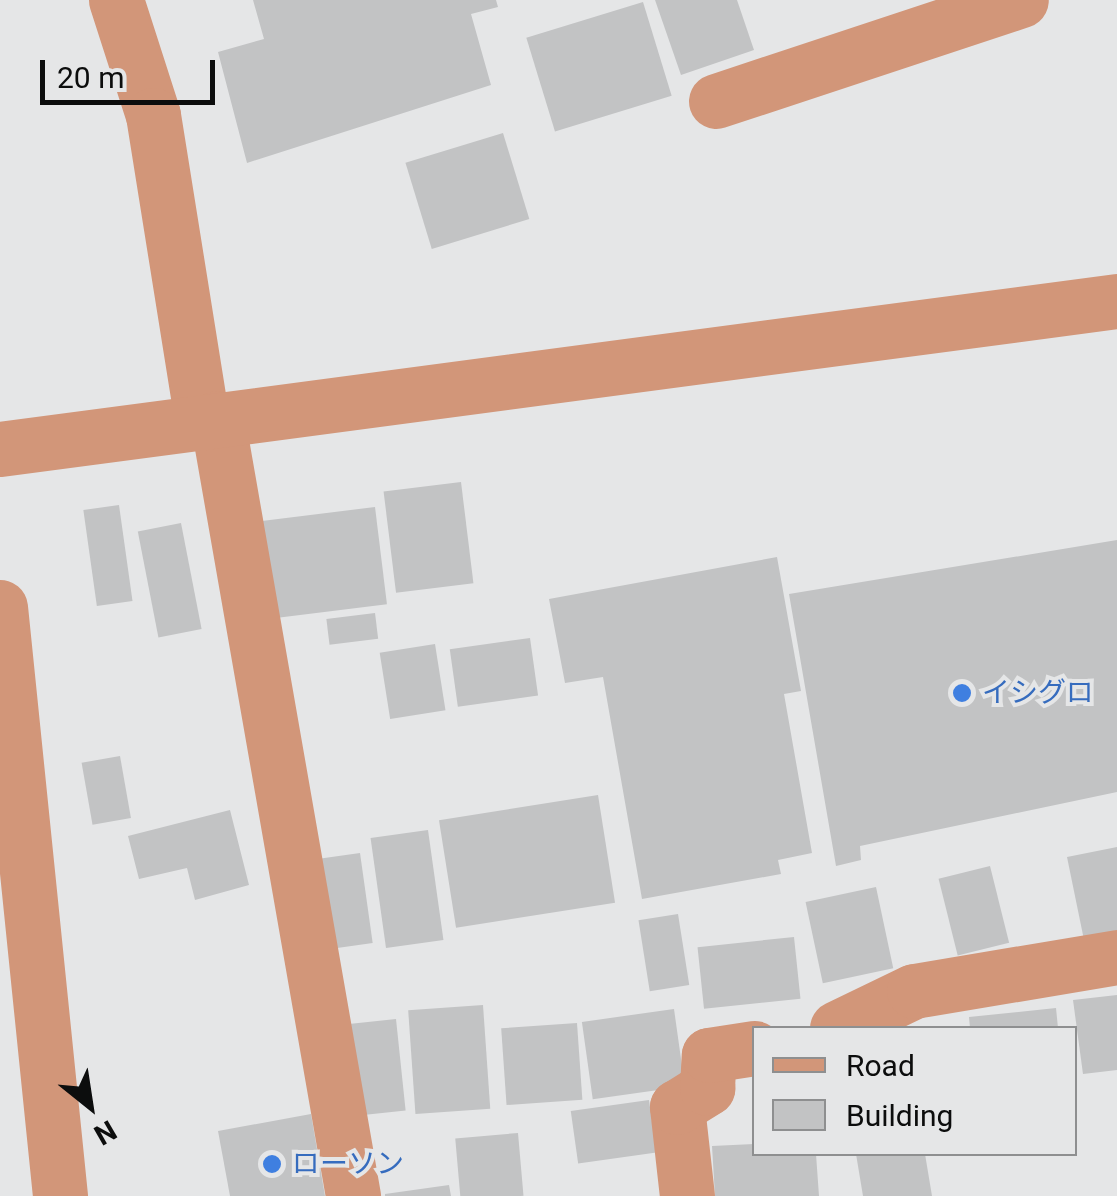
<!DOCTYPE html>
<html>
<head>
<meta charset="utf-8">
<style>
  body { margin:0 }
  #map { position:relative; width:1117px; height:1196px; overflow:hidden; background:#e5e6e7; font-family:Roboto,"Noto Sans JP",sans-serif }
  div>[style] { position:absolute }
  .building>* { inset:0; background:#c2c3c4; transform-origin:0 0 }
  .minor>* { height:55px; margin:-27.5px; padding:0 27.5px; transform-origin:27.5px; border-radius:27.5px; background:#d29679 }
  .dots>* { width:28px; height:28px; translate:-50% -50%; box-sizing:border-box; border:5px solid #e5e6e7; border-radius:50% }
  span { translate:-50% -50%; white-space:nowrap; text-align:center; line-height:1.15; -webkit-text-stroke:8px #e5e6e7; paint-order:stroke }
  .shop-label { font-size:28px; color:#366cbe }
  .left { translate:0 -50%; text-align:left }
  .legend { position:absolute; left:752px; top:1026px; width:325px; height:130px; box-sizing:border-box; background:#e5e6e7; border:2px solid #8e8f90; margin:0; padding:12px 18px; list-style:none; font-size:30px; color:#0c0d0d }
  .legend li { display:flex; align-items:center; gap:20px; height:50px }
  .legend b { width:50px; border:2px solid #8e8f90 }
  .north { position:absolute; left:40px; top:1056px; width:100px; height:100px; -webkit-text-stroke:8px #e5e6e7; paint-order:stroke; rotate:150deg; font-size:28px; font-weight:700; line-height:40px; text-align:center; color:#0c0d0d }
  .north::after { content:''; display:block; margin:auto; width:35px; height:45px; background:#0c0d0d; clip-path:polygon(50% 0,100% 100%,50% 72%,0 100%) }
  .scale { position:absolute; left:40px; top:60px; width:175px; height:45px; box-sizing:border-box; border:5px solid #0c0d0d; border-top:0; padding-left:12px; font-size:30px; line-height:35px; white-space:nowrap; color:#0c0d0d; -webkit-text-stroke:8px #e5e6e7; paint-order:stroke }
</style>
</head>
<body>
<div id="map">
  <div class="building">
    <i style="clip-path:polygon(253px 0,496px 0,498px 7px,471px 14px,491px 85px,247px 163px,218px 52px,264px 39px)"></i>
    <i style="clip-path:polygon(655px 0,737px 0,754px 50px,681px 75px)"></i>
    <i style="left:643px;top:2px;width:98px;height:122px;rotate:73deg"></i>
    <i style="left:503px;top:133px;width:90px;height:102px;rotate:73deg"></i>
    <i style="left:461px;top:482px;width:102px;height:78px;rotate:83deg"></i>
    <i style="left:119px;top:505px;width:97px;height:36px;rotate:82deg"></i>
    <i style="left:375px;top:507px;width:98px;height:114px;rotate:83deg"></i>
    <i style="left:181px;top:523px;width:108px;height:44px;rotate:79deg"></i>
    <i style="clip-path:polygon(1117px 540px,1117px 792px,860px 846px,861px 860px,836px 866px,789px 594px)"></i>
    <i style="clip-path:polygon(777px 557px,801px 691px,784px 694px,812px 853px,778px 860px,781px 874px,642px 899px,603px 677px,565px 683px,549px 599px)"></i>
    <i style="left:375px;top:613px;width:26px;height:49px;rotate:83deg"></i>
    <i style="left:530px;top:638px;width:58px;height:81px;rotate:82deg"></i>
    <i style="left:435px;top:644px;width:67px;height:56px;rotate:81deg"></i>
    <i style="left:120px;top:756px;width:63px;height:39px;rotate:80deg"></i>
    <i style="left:598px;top:795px;width:109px;height:161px;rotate:81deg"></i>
    <i style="clip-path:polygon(230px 810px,249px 885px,195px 900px,187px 868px,139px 879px,128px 836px)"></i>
    <i style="left:428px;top:830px;width:111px;height:58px;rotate:82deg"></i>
    <i style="clip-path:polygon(1117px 847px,1117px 933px,1084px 940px,1067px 857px)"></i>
    <i style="left:360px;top:853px;width:91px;height:52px;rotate:82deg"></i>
    <i style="left:990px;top:866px;width:79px;height:53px;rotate:76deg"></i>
    <i style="left:876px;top:887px;width:83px;height:72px;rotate:78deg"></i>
    <i style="left:678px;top:914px;width:72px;height:40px;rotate:81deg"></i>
    <i style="left:794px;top:937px;width:62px;height:97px;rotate:84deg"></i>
    <i style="clip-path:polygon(1117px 995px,1117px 1070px,1083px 1074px,1073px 1000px)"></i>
    <i style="left:483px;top:1005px;width:104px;height:75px;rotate:86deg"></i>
    <i style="clip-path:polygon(1056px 1008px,1058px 1028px,970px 1028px,969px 1017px)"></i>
    <i style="left:674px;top:1009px;width:78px;height:93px;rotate:82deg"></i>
    <i style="left:396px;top:1019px;width:92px;height:52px;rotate:84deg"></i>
    <i style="left:577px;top:1023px;width:77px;height:76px;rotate:86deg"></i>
    <i style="left:649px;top:1100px;width:53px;height:79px;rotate:82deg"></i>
    <i style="clip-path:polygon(311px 1114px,325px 1196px,230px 1196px,218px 1131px)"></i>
    <i style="left:518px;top:1133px;width:63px;height:63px;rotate:85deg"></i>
    <i style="clip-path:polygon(754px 1144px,754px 1154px,816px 1154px,819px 1196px,715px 1196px,712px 1146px)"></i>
    <i style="clip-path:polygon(856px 1154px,925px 1154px,932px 1196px,863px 1196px)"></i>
    <i style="clip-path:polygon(449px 1185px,451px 1196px,385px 1196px,385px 1194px)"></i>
  </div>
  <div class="minor">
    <i style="left:116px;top:0;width:121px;rotate:72.2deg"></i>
    <i style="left:153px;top:115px;width:309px;rotate:80.9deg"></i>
    <i style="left:716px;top:101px;width:321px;rotate:-18.3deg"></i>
    <i style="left:217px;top:418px;width:790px;rotate:80.08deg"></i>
    <i style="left:0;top:449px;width:1127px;rotate:-7.55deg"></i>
    <i style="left:0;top:607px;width:592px;rotate:84.18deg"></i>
    <i style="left:837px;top:1028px;width:85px;rotate:-25.7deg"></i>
    <i style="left:914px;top:991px;width:206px;rotate:-9.5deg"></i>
    <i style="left:687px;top:1196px;width:90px;rotate:-96.4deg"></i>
    <i style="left:677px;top:1107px;width:36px;rotate:-32deg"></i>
    <i style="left:707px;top:1088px;width:33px;rotate:-87deg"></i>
    <i style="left:709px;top:1055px;width:46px;rotate:-8.8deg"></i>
  </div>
  <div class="dots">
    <i style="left:962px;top:693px;background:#3f7fe0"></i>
    <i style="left:272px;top:1164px;background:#3f7fe0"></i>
  </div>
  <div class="shop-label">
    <span class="left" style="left:982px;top:693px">イシグロ</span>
    <span class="left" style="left:292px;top:1164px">ローソン</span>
  </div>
  <ul class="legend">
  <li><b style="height:12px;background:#d29679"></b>Road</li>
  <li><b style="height:28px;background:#c2c3c4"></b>Building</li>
  </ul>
  <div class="north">N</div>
  <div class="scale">20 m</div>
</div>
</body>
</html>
